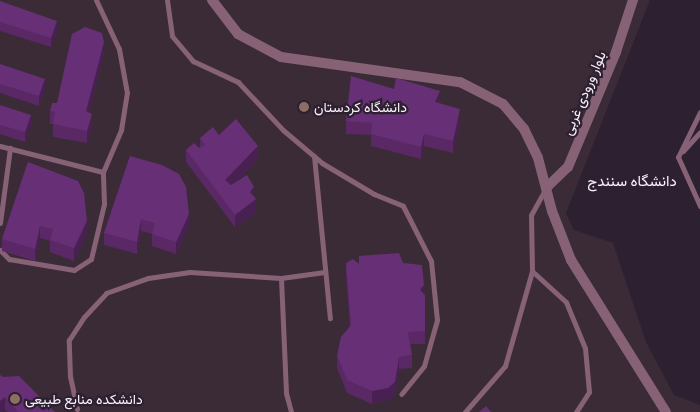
<!DOCTYPE html>
<html>
<head>
<meta charset="utf-8">
<style>
  body { margin:0 }
  #map { position:relative; width:700px; height:412px; overflow:hidden; background:#2d2030; font-family:"Archivo Narrow",Vazirmatn,sans-serif }
  div>[style] { position:absolute }
  .education>* { inset:0; background:#3a2b37 }
  .service>* { height:5px; margin:-2.5px; padding:0 2.5px; transform-origin:2.5px; border-radius:2.5px; background:#876277 }
  .minor>* { height:10px; margin:-5px; padding:0 5px; transform-origin:5px; border-radius:5px; background:#876277 }
  .wall>* { inset:0; background:#592865 }
  .shaded-wall>* { inset:0; background:#482152 }
  .building>* { inset:0; background:#672f75 }
  .dots>* { width:14px; height:14px; translate:-50% -50%; box-sizing:border-box; border:2px solid #2d2030; border-radius:50% }
  span { translate:-50% -50%; white-space:nowrap; text-align:center; line-height:1.15; -webkit-text-stroke:4.5px #2d2030; paint-order:stroke }
  .street-label { font-size:14px; color:#f9f1fb }
  .poi-label { font-size:14px; color:#f9f1fb }
  .left { translate:0 -50%; text-align:left }
  .neighbourhood-label { font-size:15px; color:#f9f1fb }
</style>
</head>
<body>
<div id="map">
  <div class="education">
    <i style="clip-path:polygon(0 0,650px 0,566px 213px,574px 230px,613px 243px,646px 342px,674px 395px,700px 405px,700px 412px,0 412px)"></i>
  </div>
  <div class="service">
    <i style="left:167px;top:0;width:36px;rotate:82deg"></i>
    <i style="left:172px;top:36px;width:33px;rotate:50deg"></i>
    <i style="left:193px;top:61px;width:50px;rotate:25deg"></i>
    <i style="left:238px;top:82px;width:66px;rotate:46.8deg"></i>
    <i style="left:283px;top:130px;width:51px;rotate:40.2deg"></i>
    <i style="left:322px;top:163px;width:61px;rotate:30.8deg"></i>
    <i style="left:374px;top:194px;width:31px;rotate:22deg"></i>
    <i style="left:403px;top:206px;width:62px;rotate:63deg"></i>
    <i style="left:431px;top:261px;width:59px;rotate:84.2deg"></i>
    <i style="left:437px;top:320px;width:48px;rotate:105.8deg"></i>
    <i style="left:424px;top:366px;width:36px;rotate:129deg"></i>
    <i style="left:0;top:146px;width:106px;rotate:14.2deg"></i>
    <i style="left:103px;top:172px;width:46px;rotate:-66.8deg"></i>
    <i style="left:121px;top:130px;width:37px;rotate:-81deg"></i>
    <i style="left:127px;top:93px;width:45px;rotate:-100.3deg"></i>
    <i style="left:119px;top:49px;width:54px;rotate:-115.1deg"></i>
    <i style="left:683px;top:151px;width:25px;rotate:-48deg"></i>
    <i style="left:314px;top:156px;width:163px;rotate:84.4deg"></i>
    <i style="left:678px;top:157px;width:54px;rotate:65.8deg"></i>
    <i style="left:678px;top:157px;width:50px;rotate:-63.9deg"></i>
    <i style="left:0;top:223px;width:76px;rotate:-82.4deg"></i>
    <i style="left:0;top:250px;width:13px;rotate:45deg"></i>
    <i style="left:9px;top:259px;width:66px;rotate:9.6deg"></i>
    <i style="left:74px;top:270px;width:20px;rotate:-33deg"></i>
    <i style="left:91px;top:259px;width:57px;rotate:-76.7deg"></i>
    <i style="left:104px;top:204px;width:32px;rotate:-92deg"></i>
    <i style="left:532px;top:271px;width:46px;rotate:42.4deg"></i>
    <i style="left:566px;top:302px;width:50px;rotate:67.6deg"></i>
    <i style="left:585px;top:348px;width:44px;rotate:84.8deg"></i>
    <i style="left:589px;top:392px;width:24px;rotate:123deg"></i>
    <i style="left:281px;top:278px;width:115px;rotate:87.5deg"></i>
    <i style="left:286px;top:393px;width:20px;rotate:75deg"></i>
    <i style="left:77px;top:409px;width:33px;rotate:-102deg"></i>
    <i style="left:70px;top:377px;width:37px;rotate:-92deg"></i>
    <i style="left:69px;top:340px;width:27px;rotate:-57deg"></i>
    <i style="left:84px;top:317px;width:33px;rotate:-47deg"></i>
    <i style="left:106px;top:293px;width:45px;rotate:-19.7deg"></i>
    <i style="left:148px;top:278px;width:42px;rotate:-8.1deg"></i>
    <i style="left:190px;top:272px;width:91px;rotate:3.8deg"></i>
    <i style="left:281px;top:278px;width:44px;rotate:-7.8deg"></i>
    <i style="left:465px;top:412px;width:61px;rotate:-49deg"></i>
    <i style="left:505px;top:366px;width:99px;rotate:-74.1deg"></i>
    <i style="left:532px;top:271px;width:56px;rotate:-91deg"></i>
    <i style="left:531px;top:215px;width:31px;rotate:-61deg"></i>
  </div>
  <div class="minor">
    <i style="left:212px;top:0;width:43px;rotate:52.6deg"></i>
    <i style="left:238px;top:34px;width:49px;rotate:28.1deg"></i>
    <i style="left:281px;top:57px;width:181px;rotate:8deg"></i>
    <i style="left:460px;top:82px;width:48px;rotate:27.1deg"></i>
    <i style="left:503px;top:104px;width:33px;rotate:50deg"></i>
    <i style="left:524px;top:129px;width:32px;rotate:64deg"></i>
    <i style="left:538px;top:158px;width:55px;rotate:75.2deg"></i>
    <i style="left:552px;top:211px;width:53px;rotate:68.8deg"></i>
    <i style="left:571px;top:260px;width:179px;rotate:58deg"></i>
    <i style="left:546px;top:188px;width:30px;rotate:-44deg"></i>
    <i style="left:568px;top:167px;width:125px;rotate:-67.3deg"></i>
    <i style="left:616px;top:52px;width:55px;rotate:-71.9deg"></i>
  </div>
  <div class="wall">
    <i style="clip-path:polygon(0 1px,57px 30px,51px 47px,0 31px)"></i>
    <i style="clip-path:polygon(104px 54px,89px 112px,92px 126px,87px 143px,53px 137px,53px 124px,50px 124px,50px 111px)"></i>
    <i style="clip-path:polygon(0 64px,45px 88px,39px 106px,0 93px)"></i>
    <i style="clip-path:polygon(440px 103px,460px 122px,453px 153px,424px 146px,421px 159px,371px 146px,371px 135px,346px 134px,346px 121px)"></i>
    <i style="clip-path:polygon(0 105px,31px 125px,25px 142px,0 134px)"></i>
    <i style="clip-path:polygon(219px 135px,258px 159px,234px 184px,254px 197px,256px 212px,235px 227px,186px 162px,186px 150px,200px 147px,200px 138px)"></i>
    <i style="clip-path:polygon(130px 156px,189px 226px,176px 254px,152px 246px,152px 234px,141px 231px,137px 254px,104px 245px,104px 233px)"></i>
    <i style="clip-path:polygon(28px 162px,87px 233px,74px 261px,50px 252px,50px 241px,40px 238px,35px 261px,2px 251px,2px 239px)"></i>
    <i style="clip-path:polygon(346px 263px,359px 264px,403px 263px,425px 295px,425px 344px,410px 344px,412px 355px,412px 368px,399px 369px,395px 395px,388px 400px,372px 404px,347px 393px,337px 368px,337px 355px,350px 326px,346px 275px)"></i>
    <i style="clip-path:polygon(0 375px,55px 412px,7px 412px,5px 409px,1px 412px,0 412px)"></i>
  </div>
  <div class="shaded-wall">
    <i style="clip-path:polygon(57px 21px,57px 30px,51px 47px,51px 38px)"></i>
    <i style="clip-path:polygon(104px 42px,104px 54px,86px 123px,86px 111px)"></i>
    <i style="clip-path:polygon(45px 79px,45px 88px,39px 106px,39px 96px)"></i>
    <i style="clip-path:polygon(440px 91px,440px 103px,435px 114px,435px 102px)"></i>
    <i style="clip-path:polygon(460px 109px,460px 122px,453px 153px,453px 141px)"></i>
    <i style="clip-path:polygon(92px 114px,92px 126px,87px 143px,87px 131px)"></i>
    <i style="clip-path:polygon(31px 115px,31px 125px,25px 142px,25px 132px)"></i>
    <i style="clip-path:polygon(424px 134px,424px 146px,421px 159px,421px 147px)"></i>
    <i style="clip-path:polygon(258px 146px,258px 159px,225px 193px,225px 180px)"></i>
    <i style="clip-path:polygon(254px 187px,254px 200px,256px 199px,256px 212px,235px 227px,235px 215px,250px 192px)"></i>
    <i style="clip-path:polygon(189px 214px,189px 226px,176px 254px,176px 242px)"></i>
    <i style="clip-path:polygon(141px 219px,141px 231px,137px 254px,137px 242px)"></i>
    <i style="clip-path:polygon(87px 221px,87px 233px,74px 261px,74px 248px)"></i>
    <i style="clip-path:polygon(40px 226px,40px 238px,35px 261px,35px 249px)"></i>
    <i style="clip-path:polygon(424px 285px,424px 297px,420px 290px)"></i>
    <i style="clip-path:polygon(399px 357px,399px 369px,395px 395px,388px 400px,372px 404px,372px 391px)"></i>
    <i style="clip-path:polygon(5px 397px,5px 409px,1px 412px,0 412px,0 401px)"></i>
  </div>
  <div class="building">
    <i style="clip-path:polygon(0 1px,57px 21px,51px 38px,0 22px)"></i>
    <i style="clip-path:polygon(85px 27px,102px 33px,104px 42px,86px 111px,92px 114px,87px 131px,53px 124px,55px 112px,50px 111px,52px 103px,57px 103px,72px 34px)"></i>
    <i style="clip-path:polygon(0 64px,45px 79px,39px 96px,0 84px)"></i>
    <i style="clip-path:polygon(351px 76px,394px 89px,396px 78px,440px 91px,435px 102px,460px 109px,453px 141px,424px 134px,421px 147px,371px 134px,372px 123px,346px 121px)"></i>
    <i style="clip-path:polygon(0 105px,31px 115px,25px 132px,0 125px)"></i>
    <i style="clip-path:polygon(236px 119px,258px 146px,225px 180px,231px 185px,247px 175px,254px 187px,250px 192px,256px 199px,235px 215px,186px 150px,194px 143px,199px 148px,205px 145px,200px 138px,213px 127px,219px 135px)"></i>
    <i style="clip-path:polygon(130px 156px,162px 165px,179px 174px,186px 187px,189px 214px,176px 242px,152px 234px,155px 223px,141px 219px,137px 242px,104px 233px)"></i>
    <i style="clip-path:polygon(28px 162px,78px 181px,84px 193px,87px 221px,74px 248px,50px 240px,53px 229px,40px 226px,35px 249px,2px 239px)"></i>
    <i style="clip-path:polygon(399px 253px,403px 263px,422px 265px,424px 285px,420px 290px,425px 295px,425px 331px,408px 332px,412px 355px,399px 357px,395px 382px,388px 388px,372px 391px,347px 380px,337px 355px,341px 337px,351px 325px,346px 263px,353px 259px,359px 264px,359px 256px)"></i>
    <i style="clip-path:polygon(0 375px,3px 377px,19px 376px,55px 412px,18px 412px,5px 397px,0 401px)"></i>
    <i style="clip-path:polygon(486px 406px,491px 412px,479px 412px)"></i>
  </div>
  <div class="dots">
    <i style="left:304px;top:107px;background:#8d6e63"></i>
    <i style="left:15px;top:399px;background:#8d6e63"></i>
  </div>
  <div class="street-label">
    <span style="left:584px;top:93px;rotate:-67deg">بلوار ورودی غربی</span>
  </div>
  <div class="poi-label">
    <span class="left" style="left:314px;top:107px">دانشگاه کردستان</span>
    <span class="left" style="left:25px;top:399px">دانشکده منابع طبیعی</span>
  </div>
  <div class="neighbourhood-label">
    <span style="left:632px;top:181px">دانشگاه سنندج</span>
  </div>
</div>
</body>
</html>
